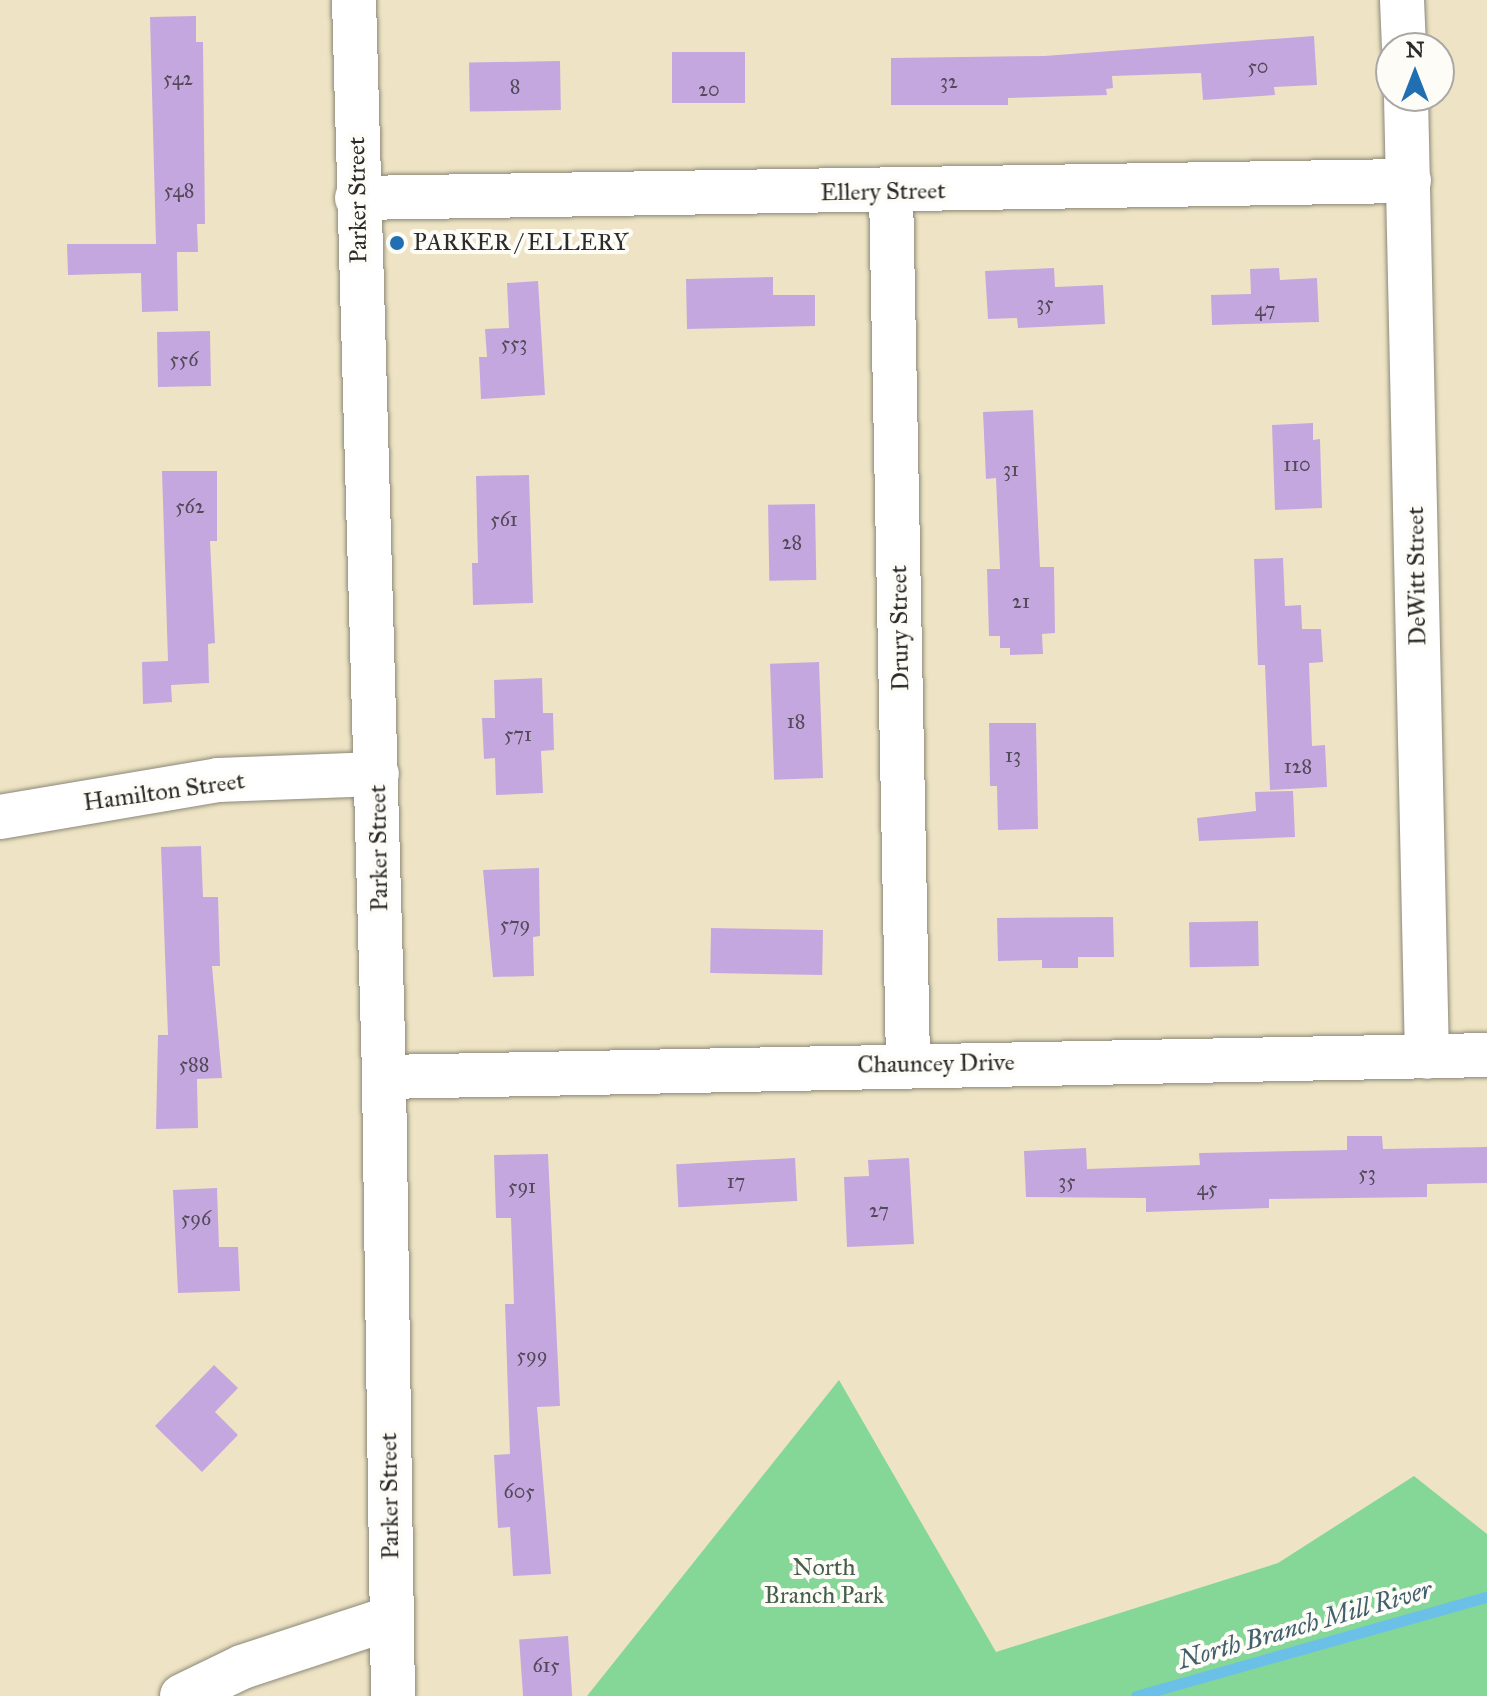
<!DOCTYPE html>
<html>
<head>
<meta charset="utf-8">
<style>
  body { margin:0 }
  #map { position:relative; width:1487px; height:1696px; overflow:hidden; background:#eee4c5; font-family:"IM FELL Great Primer",serif }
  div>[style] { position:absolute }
  .green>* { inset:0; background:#85d798 }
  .stream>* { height:11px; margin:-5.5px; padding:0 5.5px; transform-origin:5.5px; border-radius:5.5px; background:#6bc0e7 }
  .building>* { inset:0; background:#c5a7df; transform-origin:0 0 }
  .roads { filter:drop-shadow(0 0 2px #8c8878) drop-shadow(0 0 2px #8c8878) }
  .minor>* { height:44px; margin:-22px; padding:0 22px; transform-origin:22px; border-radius:22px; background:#fff }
  .major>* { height:44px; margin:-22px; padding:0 22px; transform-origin:22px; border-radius:22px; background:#fff }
  .dots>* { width:22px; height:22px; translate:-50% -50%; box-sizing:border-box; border:4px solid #fdfcf7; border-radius:50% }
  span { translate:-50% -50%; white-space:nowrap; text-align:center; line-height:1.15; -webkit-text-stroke:8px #fdfcf7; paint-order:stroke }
  .number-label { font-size:20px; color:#524a58 }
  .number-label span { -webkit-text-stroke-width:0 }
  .street-label { font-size:24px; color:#2b2b2b }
  .poi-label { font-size:24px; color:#2b2b2b }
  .left { translate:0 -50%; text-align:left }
  .park-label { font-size:24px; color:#465f4c }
  .water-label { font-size:26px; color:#415f6d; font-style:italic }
  .north { position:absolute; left:1375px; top:32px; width:80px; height:80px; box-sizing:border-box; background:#fdfcf7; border:2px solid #a9a8a5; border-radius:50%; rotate:0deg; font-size:22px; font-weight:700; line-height:32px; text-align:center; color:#2b2b2b }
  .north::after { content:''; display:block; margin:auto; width:28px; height:36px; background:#1f6fb2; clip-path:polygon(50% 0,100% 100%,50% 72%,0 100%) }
</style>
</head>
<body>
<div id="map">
  <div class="green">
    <i style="clip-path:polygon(839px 1380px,996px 1652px,1278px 1563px,1414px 1476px,1487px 1534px,1487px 1696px,587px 1696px)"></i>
  </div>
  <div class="stream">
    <i style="left:1136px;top:1696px;width:365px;rotate:-15.8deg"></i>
  </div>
  <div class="building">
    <i style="clip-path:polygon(196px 16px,196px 42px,203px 42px,205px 224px,197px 224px,198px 252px,177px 252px,178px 311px,142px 312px,141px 273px,68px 275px,67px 244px,156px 244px,150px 17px)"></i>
    <i style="clip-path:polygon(1314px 36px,1317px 85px,1274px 87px,1275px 95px,1203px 100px,1201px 73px,1112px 76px,1113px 88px,1106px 89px,1107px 95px,1008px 98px,1008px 105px,891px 105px,891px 58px,1044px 56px)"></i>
    <i style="left:745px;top:52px;width:51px;height:73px;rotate:90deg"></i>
    <i style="left:560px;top:61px;width:49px;height:91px;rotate:89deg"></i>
    <i style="clip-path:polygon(1054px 268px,1055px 287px,1103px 285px,1105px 324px,1018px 328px,1017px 318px,988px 319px,985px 271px)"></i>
    <i style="clip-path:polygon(1279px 268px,1280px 280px,1317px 278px,1319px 322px,1212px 325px,1211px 295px,1251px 294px,1250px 269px)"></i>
    <i style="clip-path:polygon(773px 277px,773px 295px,815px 295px,815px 326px,687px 329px,686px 279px)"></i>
    <i style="clip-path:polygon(538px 281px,545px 395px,481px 399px,479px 357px,487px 357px,485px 329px,509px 328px,507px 283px)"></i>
    <i style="left:210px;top:331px;width:55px;height:53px;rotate:89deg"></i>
    <i style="clip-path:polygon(1033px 410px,1040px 567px,1054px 567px,1055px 633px,1042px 634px,1043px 654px,1010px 655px,1010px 648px,1000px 648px,1000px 636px,989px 636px,987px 569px,1000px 569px,996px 478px,986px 479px,983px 412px)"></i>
    <i style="clip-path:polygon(1313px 423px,1313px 440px,1320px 439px,1322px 508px,1275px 510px,1272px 425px)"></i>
    <i style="clip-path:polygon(162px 471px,217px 471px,217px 541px,210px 541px,215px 643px,208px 644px,209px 683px,171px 685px,172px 702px,143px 704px,142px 662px,168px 661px)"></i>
    <i style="clip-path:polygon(529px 475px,533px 603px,473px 605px,472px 563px,478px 563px,476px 476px)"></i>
    <i style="left:815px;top:504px;width:76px;height:47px;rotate:89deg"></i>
    <i style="clip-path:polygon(1283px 558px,1285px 606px,1301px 605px,1302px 629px,1321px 629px,1323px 662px,1309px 663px,1312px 746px,1325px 745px,1327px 787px,1270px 790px,1265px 665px,1258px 665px,1254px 559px)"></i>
    <i style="left:819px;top:662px;width:116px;height:49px;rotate:88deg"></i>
    <i style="clip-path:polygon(542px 678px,543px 713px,553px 713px,554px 750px,541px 751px,543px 793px,496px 795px,495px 758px,484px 759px,482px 718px,495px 718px,494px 680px)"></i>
    <i style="clip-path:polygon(989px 723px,1036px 723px,1038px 829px,998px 830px,997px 786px,990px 786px)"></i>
    <i style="clip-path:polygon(1293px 791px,1295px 837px,1199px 841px,1197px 818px,1256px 811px,1255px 792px)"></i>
    <i style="clip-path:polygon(201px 846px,203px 897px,218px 897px,220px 966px,212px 966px,222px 1078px,197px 1079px,198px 1128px,156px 1129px,158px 1035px,168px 1035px,161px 847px)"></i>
    <i style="clip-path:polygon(539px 868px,540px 936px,533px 937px,534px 976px,493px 977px,483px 870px)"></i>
    <i style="clip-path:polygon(1113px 917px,1114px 957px,1078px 957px,1078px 968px,1042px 968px,1042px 960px,998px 961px,997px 918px)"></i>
    <i style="left:1258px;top:921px;width:45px;height:69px;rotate:89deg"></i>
    <i style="left:711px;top:928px;width:112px;height:45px;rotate:1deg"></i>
    <i style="clip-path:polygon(1347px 1136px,1382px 1136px,1383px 1149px,1487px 1147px,1487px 1183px,1427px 1184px,1427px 1197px,1269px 1199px,1269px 1208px,1146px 1212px,1146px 1198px,1026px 1197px,1024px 1151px,1086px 1148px,1087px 1169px,1200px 1165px,1199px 1153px,1347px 1150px)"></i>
    <i style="clip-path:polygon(548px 1154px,560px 1406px,537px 1407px,551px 1574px,513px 1576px,510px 1527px,498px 1528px,494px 1455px,510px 1454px,505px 1304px,514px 1304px,511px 1218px,496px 1218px,494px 1155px)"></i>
    <i style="left:795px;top:1158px;width:43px;height:119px;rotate:87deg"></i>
    <i style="clip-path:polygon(909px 1158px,914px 1244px,847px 1247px,844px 1177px,869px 1176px,868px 1160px)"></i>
    <i style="clip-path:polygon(217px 1188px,219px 1247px,238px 1247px,240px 1291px,178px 1293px,173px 1190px)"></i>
    <i style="clip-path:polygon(214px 1365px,238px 1388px,215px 1412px,238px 1435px,202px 1472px,155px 1426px)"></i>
    <i style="left:568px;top:1636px;width:60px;height:49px;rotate:86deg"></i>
  </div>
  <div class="roads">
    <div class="minor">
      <i style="left:1402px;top:0;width:48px;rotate:87.6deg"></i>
      <i style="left:1406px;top:96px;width:961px;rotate:88.75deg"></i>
      <i style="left:891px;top:192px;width:872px;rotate:88.88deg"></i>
      <i style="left:357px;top:198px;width:1052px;rotate:-0.93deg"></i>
      <i style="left:0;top:817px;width:221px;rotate:-9.6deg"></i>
      <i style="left:218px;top:780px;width:159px;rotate:-2.2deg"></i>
      <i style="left:384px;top:1077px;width:1103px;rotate:-1.14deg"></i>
      <i style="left:182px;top:1696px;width:67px;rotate:-25.8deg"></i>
      <i style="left:242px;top:1667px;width:157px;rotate:-18.2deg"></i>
    </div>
    <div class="major">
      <i style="left:354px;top:0;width:1077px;rotate:88.4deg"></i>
      <i style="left:384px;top:1077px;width:619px;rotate:89.17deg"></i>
    </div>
  </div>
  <div class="dots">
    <i style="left:397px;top:243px;background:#1f6fb2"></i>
  </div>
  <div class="number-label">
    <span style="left:1258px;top:66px">50</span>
    <span style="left:178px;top:78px">542</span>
    <span style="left:949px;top:81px">32</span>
    <span style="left:515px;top:86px">8</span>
    <span style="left:709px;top:89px">20</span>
    <span style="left:179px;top:190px">548</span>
    <span style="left:1045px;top:303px">35</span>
    <span style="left:1265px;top:309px">47</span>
    <span style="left:514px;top:343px">553</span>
    <span style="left:184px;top:359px">556</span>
    <span style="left:1297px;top:464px">110</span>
    <span style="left:1011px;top:469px">31</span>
    <span style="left:190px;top:506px">562</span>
    <span style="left:504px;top:519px">561</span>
    <span style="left:792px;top:542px">28</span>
    <span style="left:1021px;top:601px">21</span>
    <span style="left:796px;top:721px">18</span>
    <span style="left:518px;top:734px">571</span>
    <span style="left:1013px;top:755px">13</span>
    <span style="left:1298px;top:766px">128</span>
    <span style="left:515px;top:924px">579</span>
    <span style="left:194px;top:1064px">588</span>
    <span style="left:1367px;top:1173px">53</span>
    <span style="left:736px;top:1181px">17</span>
    <span style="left:1067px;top:1181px">35</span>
    <span style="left:522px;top:1186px">591</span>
    <span style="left:1207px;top:1188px">45</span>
    <span style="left:879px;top:1210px">27</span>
    <span style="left:196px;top:1218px">596</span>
    <span style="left:532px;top:1355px">599</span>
    <span style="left:519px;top:1491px">605</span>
    <span style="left:546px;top:1665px">615</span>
  </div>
  <div class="street-label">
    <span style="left:883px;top:192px;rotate:-1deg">Ellery Street</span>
    <span style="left:358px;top:200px;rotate:-91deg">Parker Street</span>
    <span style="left:1417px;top:576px;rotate:-91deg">DeWitt Street</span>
    <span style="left:900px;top:628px;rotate:-91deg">Drury Street</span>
    <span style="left:164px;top:792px;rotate:-8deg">Hamilton Street</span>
    <span style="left:379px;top:848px;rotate:-91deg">Parker Street</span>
    <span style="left:936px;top:1064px;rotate:-1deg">Chauncey Drive</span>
    <span style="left:390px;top:1496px;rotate:-91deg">Parker Street</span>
  </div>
  <div class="poi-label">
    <span class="left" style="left:413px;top:243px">PARKER / ELLERY</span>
  </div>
  <div class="park-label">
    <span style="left:824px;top:1582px">North<br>Branch Park</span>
  </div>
  <div class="water-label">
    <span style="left:1305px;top:1625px;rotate:-16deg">North Branch Mill River</span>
  </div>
  <div class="north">N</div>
</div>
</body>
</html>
